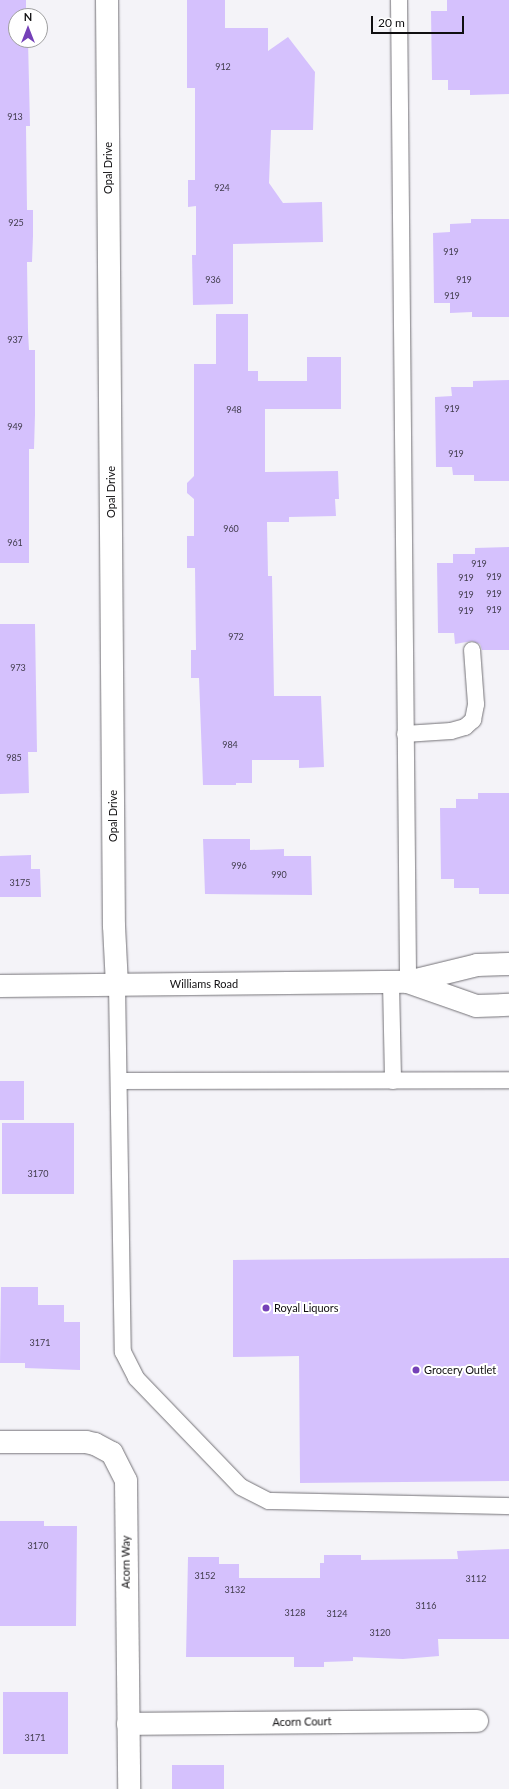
<!DOCTYPE html>
<html>
<head>
<meta charset="utf-8">
<style>
  body { margin:0 }
  #map { position:relative; width:509px; height:1789px; overflow:hidden; background:#f4f3f8; font-family:Lato,sans-serif }
  div>[style] { position:absolute }
  .building>* { inset:0; background:#d5c1fd; transform-origin:0 0 }
  .roads { filter:drop-shadow(0 0 1px #747277) drop-shadow(0 0 1px #747277) }
  .service>* { height:16px; margin:-8px; padding:0 8px; transform-origin:8px; border-radius:8px; background:#fff }
  .minor>* { height:22px; margin:-11px; padding:0 11px; transform-origin:11px; border-radius:11px; background:#fff }
  .tertiary>* { height:22px; margin:-11px; padding:0 11px; transform-origin:11px; border-radius:11px; background:#fff }
  .dots>* { width:11px; height:11px; translate:-50% -50%; box-sizing:border-box; border:2px solid #fff; border-radius:50% }
  span { translate:-50% -50%; white-space:nowrap; text-align:center; line-height:1.15; -webkit-text-stroke:4px #fff; paint-order:stroke }
  .number-label { font-size:9px; color:#413c4c }
  .number-label span { -webkit-text-stroke-width:0 }
  .street-label { font-size:11px; color:#100f11 }
  .poi-label { font-size:11px; color:#100f11 }
  .left { translate:0 -50%; text-align:left }
  .north { position:absolute; left:8px; top:8px; width:40px; height:40px; box-sizing:border-box; background:#fff; border:1px solid #9f9fa0; border-radius:50%; rotate:0deg; font-size:11px; font-weight:700; line-height:16px; text-align:center; color:#100f11 }
  .north::after { content:''; display:block; margin:auto; width:14px; height:18px; background:#7541b8; clip-path:polygon(50% 0,100% 100%,50% 72%,0 100%) }
  .scale { position:absolute; left:371px; top:16px; width:93px; height:18px; box-sizing:border-box; border:2px solid #100f11; border-top:0; padding-left:5px; font-size:12px; line-height:14px; white-space:nowrap; color:#100f11; -webkit-text-stroke:3px #fff; paint-order:stroke }
</style>
</head>
<body>
<div id="map">
  <div class="building">
    <i style="clip-path:polygon(0 0,26px 0,26px 11px,28px 11px,28px 16px,16px 16px,16px 40px,28px 40px,30px 126px,26px 126px,27px 210px,33px 210px,33px 236px,32px 262px,27px 262px,28px 331px,29px 350px,35px 350px,35px 415px,34px 449px,29px 449px,29px 563px,0 563px)"></i>
    <i style="clip-path:polygon(187px 0,225px 0,225px 28px,268px 28px,268px 51px,288px 37px,315px 72px,313px 130px,271px 130px,269px 183px,283px 203px,322px 202px,323px 242px,233px 244px,233px 304px,193px 305px,192px 255px,196px 255px,196px 206px,188px 207px,188px 180px,195px 180px,195px 88px,187px 88px)"></i>
    <i style="clip-path:polygon(447px 0,509px 0,509px 94px,470px 95px,470px 90px,448px 90px,448px 80px,432px 80px,431px 11px,447px 11px)"></i>
    <i style="clip-path:polygon(471px 219px,509px 219px,509px 317px,472px 317px,472px 312px,450px 313px,450px 303px,434px 303px,433px 233px,450px 232px,450px 224px,471px 223px)"></i>
    <i style="clip-path:polygon(216px 314px,248px 314px,248px 371px,258px 371px,258px 381px,307px 381px,307px 357px,341px 357px,341px 409px,265px 409px,265px 472px,338px 471px,339px 499px,335px 499px,336px 516px,289px 517px,289px 522px,267px 522px,268px 576px,272px 576px,274px 696px,321px 696px,324px 767px,299px 768px,299px 760px,252px 760px,252px 783px,236px 783px,236px 785px,203px 785px,199px 678px,191px 678px,191px 650px,196px 650px,195px 568px,187px 568px,187px 536px,194px 536px,194px 499px,187px 493px,187px 483px,194px 476px,194px 364px,216px 364px)"></i>
    <i style="clip-path:polygon(509px 380px,509px 481px,474px 481px,474px 475px,453px 475px,452px 467px,436px 467px,435px 397px,452px 396px,451px 387px,473px 387px,473px 381px)"></i>
    <i style="clip-path:polygon(509px 547px,509px 650px,482px 650px,480px 644px,472px 641px,455px 644px,454px 633px,438px 633px,437px 563px,453px 563px,453px 554px,475px 554px,475px 548px)"></i>
    <i style="clip-path:polygon(0 624px,35px 624px,37px 752px,28px 752px,29px 793px,0 794px)"></i>
    <i style="clip-path:polygon(478px 793px,509px 793px,509px 894px,479px 894px,479px 888px,454px 888px,454px 879px,441px 879px,440px 808px,456px 808px,456px 799px,478px 799px)"></i>
    <i style="clip-path:polygon(203px 839px,250px 839px,250px 850px,284px 849px,284px 856px,311px 856px,312px 895px,205px 894px)"></i>
    <i style="clip-path:polygon(31px 855px,31px 869px,40px 869px,41px 897px,0 897px,0 856px)"></i>
    <i style="left:0;top:1081px;width:24px;height:39px"></i>
    <i style="left:74px;top:1123px;width:71px;height:72px;rotate:90deg"></i>
    <i style="clip-path:polygon(509px 1258px,509px 1481px,300px 1483px,299px 1356px,233px 1357px,233px 1260px)"></i>
    <i style="clip-path:polygon(1px 1287px,38px 1287px,38px 1305px,64px 1305px,64px 1322px,80px 1322px,80px 1370px,25px 1368px,25px 1363px,0 1363px)"></i>
    <i style="clip-path:polygon(0 1521px,44px 1521px,44px 1526px,77px 1526px,76px 1626px,0 1626px)"></i>
    <i style="clip-path:polygon(509px 1549px,509px 1639px,438px 1639px,439px 1656px,403px 1659px,353px 1657px,353px 1661px,324px 1662px,324px 1667px,294px 1667px,294px 1657px,186px 1657px,188px 1557px,219px 1557px,219px 1564px,239px 1564px,239px 1578px,320px 1578px,320px 1563px,324px 1563px,324px 1555px,361px 1555px,361px 1560px,458px 1559px,457px 1551px)"></i>
    <i style="left:3px;top:1692px;width:65px;height:62px"></i>
    <i style="left:224px;top:1765px;width:24px;height:52px;rotate:90deg"></i>
  </div>
  <div class="roads">
    <div class="service">
      <i style="left:399px;top:0;width:982px;rotate:89.47deg"></i>
      <i style="left:405px;top:734px;width:46px;rotate:-3.7deg"></i>
      <i style="left:451px;top:731px;width:15px;rotate:-16deg"></i>
      <i style="left:465px;top:727px;width:11px;rotate:-41deg"></i>
      <i style="left:473px;top:720px;width:16px;rotate:-79deg"></i>
      <i style="left:476px;top:704px;width:54px;rotate:-94.2deg"></i>
      <i style="left:391px;top:983px;width:98px;rotate:88.8deg"></i>
      <i style="left:117px;top:985px;width:367px;rotate:89.1deg"></i>
      <i style="left:123px;top:1352px;width:29px;rotate:63deg"></i>
      <i style="left:136px;top:1378px;width:151px;rotate:46.1deg"></i>
      <i style="left:241px;top:1487px;width:31px;rotate:27deg"></i>
      <i style="left:269px;top:1501px;width:240px;rotate:1.2deg"></i>
      <i style="left:119px;top:1081px;width:390px;rotate:-0.1deg"></i>
    </div>
    <div class="minor">
      <i style="left:107px;top:0;width:926px;rotate:89.57deg"></i>
      <i style="left:114px;top:926px;width:59px;rotate:87.1deg"></i>
      <i style="left:0;top:1442px;width:86px"></i>
      <i style="left:86px;top:1442px;width:9px;rotate:13deg"></i>
      <i style="left:95px;top:1444px;width:19px;rotate:28deg"></i>
      <i style="left:112px;top:1453px;width:31px;rotate:63deg"></i>
      <i style="left:126px;top:1481px;width:308px;rotate:89.4deg"></i>
      <i style="left:128px;top:1724px;width:349px;rotate:-0.5deg"></i>
    </div>
    <div class="tertiary">
      <i style="left:408px;top:982px;width:72px;rotate:19.4deg"></i>
      <i style="left:476px;top:1006px;width:33px;rotate:-2deg"></i>
      <i style="left:0;top:986px;width:408px;rotate:-0.6deg"></i>
      <i style="left:408px;top:982px;width:71px;rotate:-13.8deg"></i>
      <i style="left:477px;top:965px;width:32px;rotate:-2deg"></i>
    </div>
  </div>
  <div class="dots">
    <i style="left:266px;top:1308px;background:#7541b8"></i>
    <i style="left:416px;top:1370px;background:#7541b8"></i>
  </div>
  <div class="number-label">
    <span style="left:223px;top:67px">912</span>
    <span style="left:15px;top:117px">913</span>
    <span style="left:222px;top:188px">924</span>
    <span style="left:16px;top:223px">925</span>
    <span style="left:451px;top:252px">919</span>
    <span style="left:213px;top:280px">936</span>
    <span style="left:464px;top:280px">919</span>
    <span style="left:452px;top:296px">919</span>
    <span style="left:15px;top:340px">937</span>
    <span style="left:452px;top:409px">919</span>
    <span style="left:234px;top:410px">948</span>
    <span style="left:15px;top:427px">949</span>
    <span style="left:456px;top:454px">919</span>
    <span style="left:231px;top:529px">960</span>
    <span style="left:15px;top:543px">961</span>
    <span style="left:479px;top:564px">919</span>
    <span style="left:494px;top:577px">919</span>
    <span style="left:466px;top:578px">919</span>
    <span style="left:494px;top:594px">919</span>
    <span style="left:466px;top:595px">919</span>
    <span style="left:494px;top:610px">919</span>
    <span style="left:466px;top:611px">919</span>
    <span style="left:236px;top:637px">972</span>
    <span style="left:18px;top:668px">973</span>
    <span style="left:230px;top:745px">984</span>
    <span style="left:14px;top:758px">985</span>
    <span style="left:239px;top:866px">996</span>
    <span style="left:279px;top:875px">990</span>
    <span style="left:20px;top:883px">3175</span>
    <span style="left:38px;top:1174px">3170</span>
    <span style="left:40px;top:1343px">3171</span>
    <span style="left:38px;top:1546px">3170</span>
    <span style="left:205px;top:1576px">3152</span>
    <span style="left:476px;top:1579px">3112</span>
    <span style="left:235px;top:1590px">3132</span>
    <span style="left:426px;top:1606px">3116</span>
    <span style="left:295px;top:1613px">3128</span>
    <span style="left:337px;top:1614px">3124</span>
    <span style="left:380px;top:1633px">3120</span>
    <span style="left:35px;top:1738px">3171</span>
  </div>
  <div class="street-label">
    <span style="left:108px;top:168px;rotate:-90deg">Opal Drive</span>
    <span style="left:111px;top:492px;rotate:-90deg">Opal Drive</span>
    <span style="left:113px;top:816px;rotate:-90deg">Opal Drive</span>
    <span style="left:204px;top:984px">Williams Road</span>
    <span style="left:126px;top:1562px;rotate:-90deg">Acorn Way</span>
    <span style="left:302px;top:1722px;rotate:-1deg">Acorn Court</span>
  </div>
  <div class="poi-label">
    <span class="left" style="left:274px;top:1308px">Royal Liquors</span>
    <span class="left" style="left:424px;top:1370px">Grocery Outlet</span>
  </div>
  <div class="north">N</div>
  <div class="scale">20 m</div>
</div>
</body>
</html>
